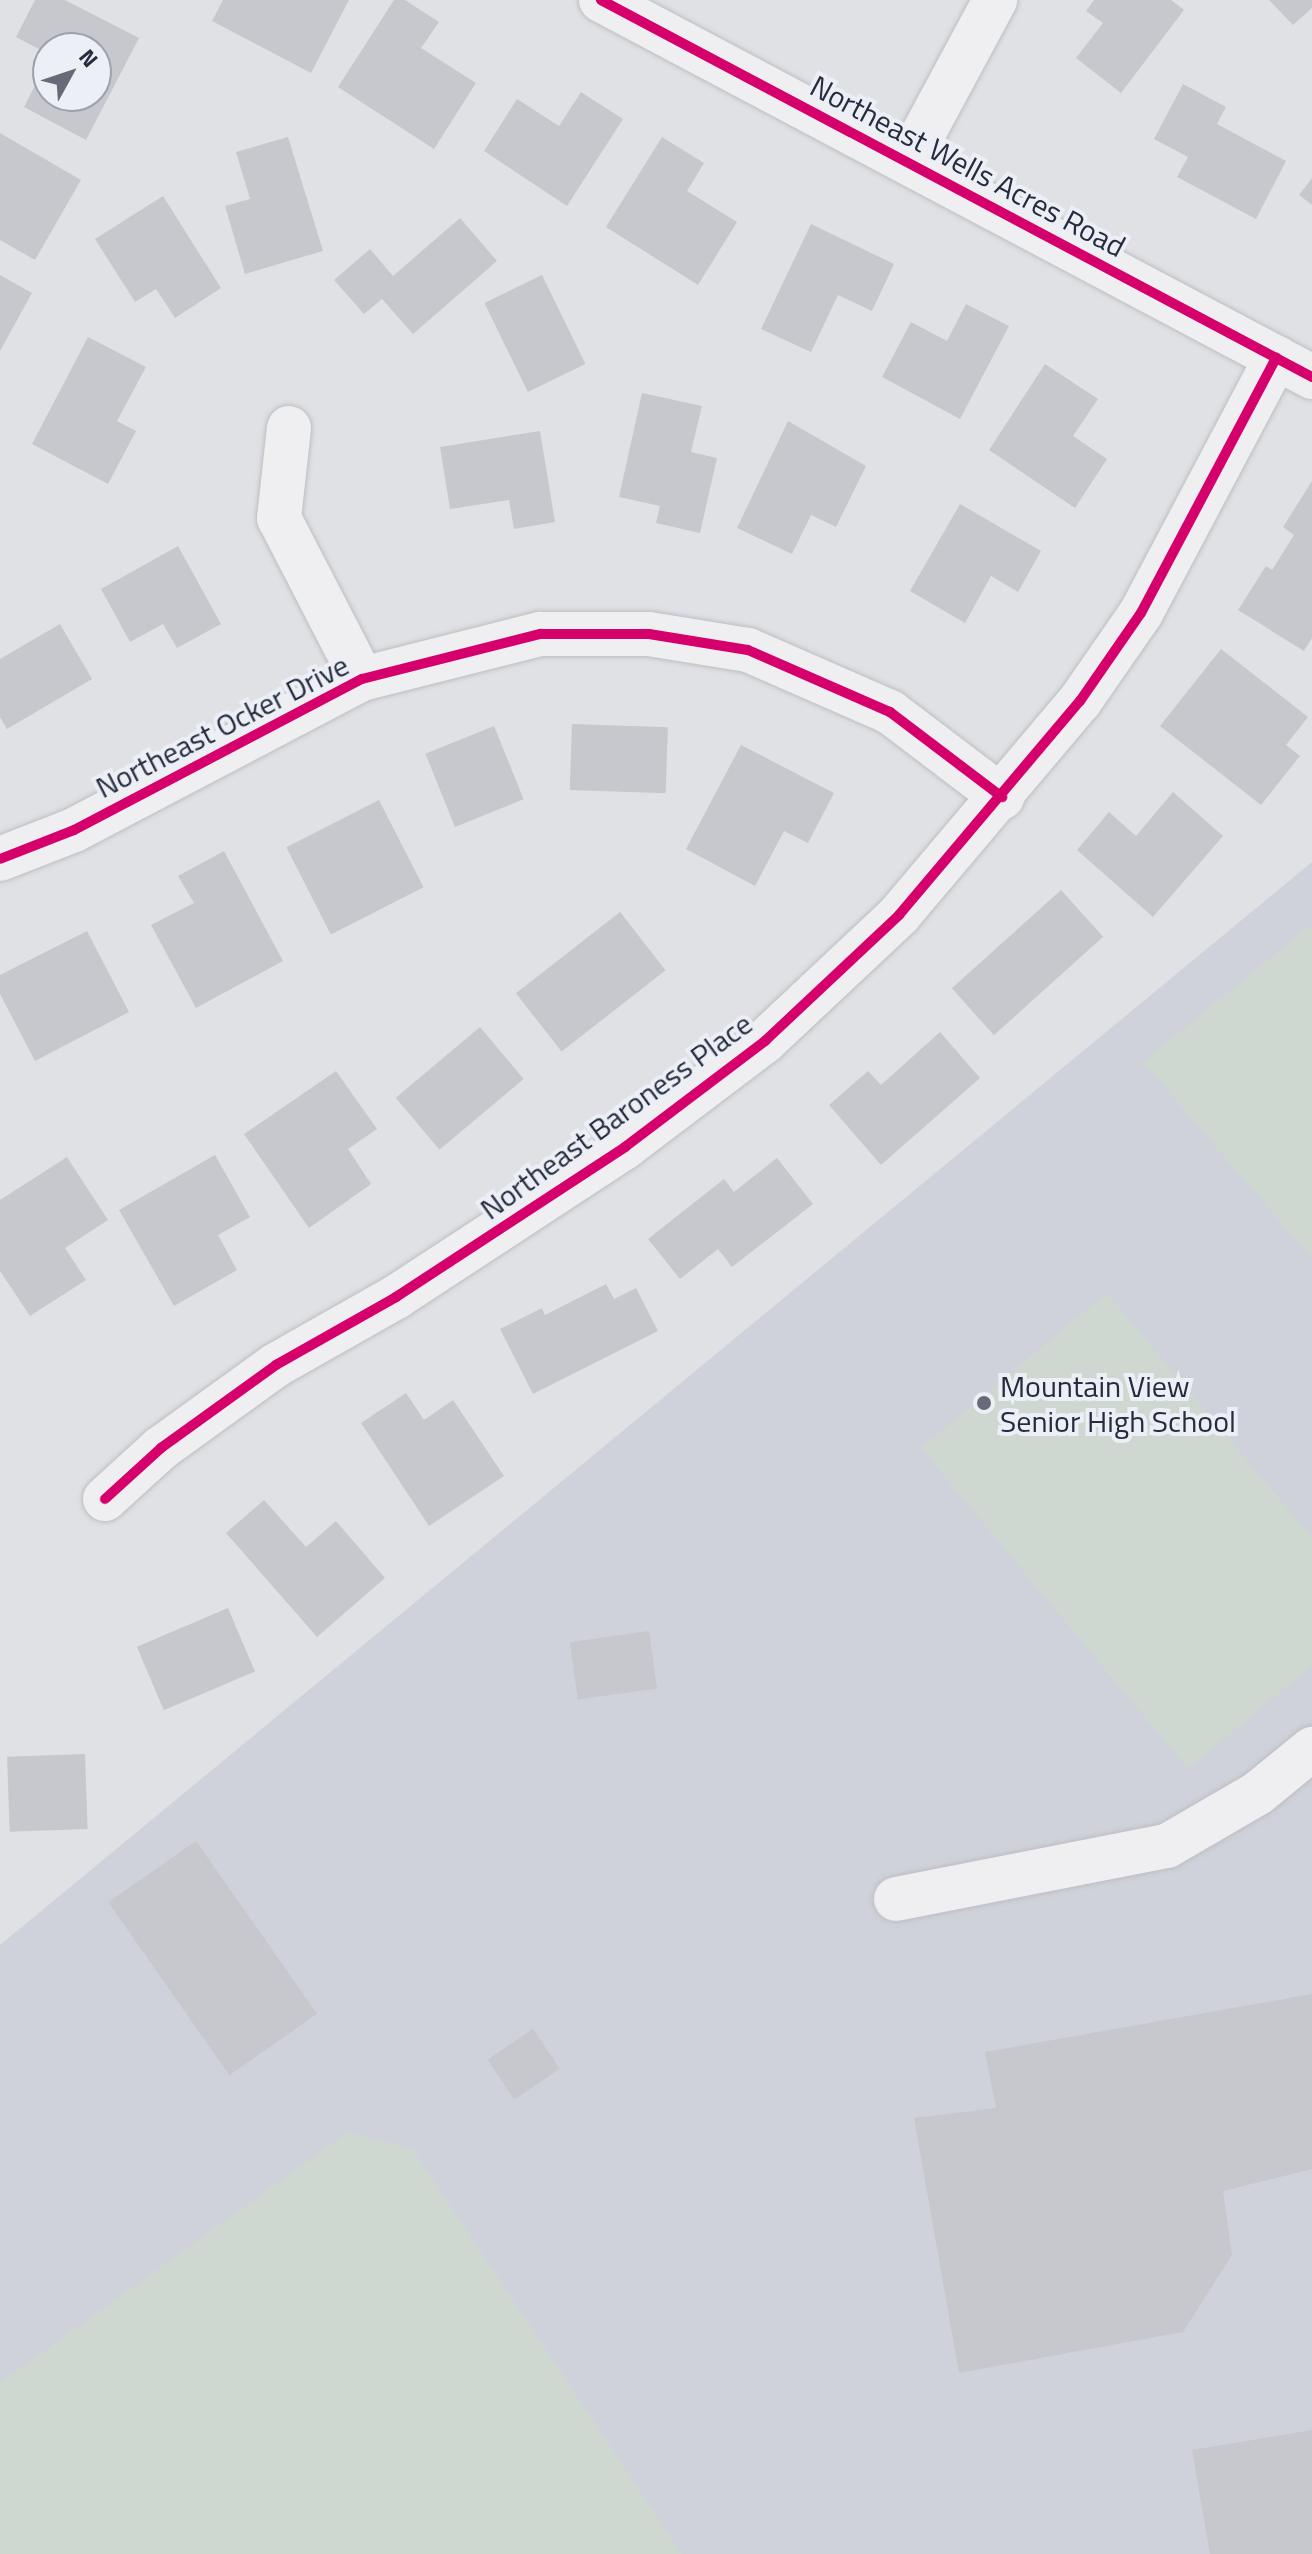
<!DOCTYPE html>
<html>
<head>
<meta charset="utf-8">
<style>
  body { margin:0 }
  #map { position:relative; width:1312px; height:2554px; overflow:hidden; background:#dfe1e5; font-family:"Titillium Web",sans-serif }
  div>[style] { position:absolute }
  .built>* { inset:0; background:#cfd2da }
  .green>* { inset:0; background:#ced8d0 }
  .building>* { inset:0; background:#c6c8cd; transform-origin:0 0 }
  .roads { filter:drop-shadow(0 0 2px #bcbec2) drop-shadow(0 0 2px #bcbec2) }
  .minor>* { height:44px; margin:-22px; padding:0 22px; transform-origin:22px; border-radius:22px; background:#efeff1 }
  .cycleway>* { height:10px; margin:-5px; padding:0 5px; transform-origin:5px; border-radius:5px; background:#d6006c }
  .dots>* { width:22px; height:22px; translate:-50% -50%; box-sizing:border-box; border:4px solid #eceff5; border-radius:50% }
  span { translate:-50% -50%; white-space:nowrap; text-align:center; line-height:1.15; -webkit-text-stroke:8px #eceff5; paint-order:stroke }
  .street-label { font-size:30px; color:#262c3e }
  .poi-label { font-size:30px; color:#262c3e }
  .left { translate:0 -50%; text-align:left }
  .north { position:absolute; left:32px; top:32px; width:80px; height:80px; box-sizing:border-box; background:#eceff5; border:2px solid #9da1ac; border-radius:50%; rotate:50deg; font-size:22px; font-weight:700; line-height:32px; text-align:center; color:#262c3e }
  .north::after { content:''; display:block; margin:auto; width:28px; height:36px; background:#676b78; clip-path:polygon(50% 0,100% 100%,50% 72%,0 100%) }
</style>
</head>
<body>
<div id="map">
  <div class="built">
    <i style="clip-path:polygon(1312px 862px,1312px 2554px,0 2554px,0 1945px)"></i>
  </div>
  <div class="green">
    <i style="clip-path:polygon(1312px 924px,1312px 1259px,1143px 1062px)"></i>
    <i style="clip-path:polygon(1107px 1293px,1312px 1538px,1312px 1665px,1188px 1769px,921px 1448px)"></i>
    <i style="clip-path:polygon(348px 2132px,413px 2149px,682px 2554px,0 2554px,0 2383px)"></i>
  </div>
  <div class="building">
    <i style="clip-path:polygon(35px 0,65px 0,139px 38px,86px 140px,24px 107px,48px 60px,48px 96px,96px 96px,96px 48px,48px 48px,48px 54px,16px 37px)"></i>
    <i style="clip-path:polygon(223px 0,349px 0,311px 73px,212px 21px)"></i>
    <i style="clip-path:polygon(394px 0,405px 0,439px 22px,421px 48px,476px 83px,434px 149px,338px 87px)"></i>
    <i style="clip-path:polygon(1094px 0,1171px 0,1184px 10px,1121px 93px,1076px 58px,1103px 23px,1086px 11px)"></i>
    <i style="clip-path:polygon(1269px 0,1312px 0,1312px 8px,1293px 25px)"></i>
    <i style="clip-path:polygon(1183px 84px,1226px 107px,1217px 124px,1286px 161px,1256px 219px,1177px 177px,1188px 157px,1154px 139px)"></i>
    <i style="clip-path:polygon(581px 92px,623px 119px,567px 206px,484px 151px,517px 99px,559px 126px)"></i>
    <i style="clip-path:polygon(0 133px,81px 180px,35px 260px,0 240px)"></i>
    <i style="clip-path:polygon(288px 137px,323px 251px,245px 274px,225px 206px,250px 199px,236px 152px)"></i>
    <i style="clip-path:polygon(662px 137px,704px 163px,687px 191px,737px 222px,698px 285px,606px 227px)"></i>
    <i style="clip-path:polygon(1312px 178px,1312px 205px,1299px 195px)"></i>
    <i style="clip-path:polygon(163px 196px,221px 288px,175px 318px,156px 289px,135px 302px,95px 239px)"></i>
    <i style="clip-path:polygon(460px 218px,497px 261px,413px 334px,382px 299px,364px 314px,334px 280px,370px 249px,393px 276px)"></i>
    <i style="clip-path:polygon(811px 224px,894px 264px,872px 311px,838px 295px,811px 352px,761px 329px)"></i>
    <i style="clip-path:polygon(0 275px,32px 293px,0 351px)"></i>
    <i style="left:542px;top:275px;width:99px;height:64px;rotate:64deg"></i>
    <i style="clip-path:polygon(966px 304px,1009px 326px,960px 419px,882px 377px,911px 322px,947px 341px)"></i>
    <i style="clip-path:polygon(88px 337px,146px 367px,117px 421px,136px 431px,108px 484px,32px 444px)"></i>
    <i style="clip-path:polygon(1045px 364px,1098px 399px,1073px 436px,1107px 459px,1075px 508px,989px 450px)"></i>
    <i style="clip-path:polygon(642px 393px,702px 406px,691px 452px,717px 458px,700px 533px,656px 523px,660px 506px,619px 497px)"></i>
    <i style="clip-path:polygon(788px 421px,866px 466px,836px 527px,811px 515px,792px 554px,737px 528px)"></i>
    <i style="clip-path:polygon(540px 431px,555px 522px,514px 529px,509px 500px,450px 509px,440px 447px)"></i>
    <i style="clip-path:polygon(1312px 481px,1312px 638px,1304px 651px,1238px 610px,1266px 566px,1272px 570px,1294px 535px,1283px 527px)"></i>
    <i style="clip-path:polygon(960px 504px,1041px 551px,1018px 592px,991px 576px,965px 623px,910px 591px)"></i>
    <i style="clip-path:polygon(178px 546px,221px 624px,177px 648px,163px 624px,130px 642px,101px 589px)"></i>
    <i style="clip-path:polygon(60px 624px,92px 679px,7px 729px,0 717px,0 659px)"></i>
    <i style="clip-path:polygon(1221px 649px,1308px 717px,1286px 745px,1300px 756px,1261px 805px,1160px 726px)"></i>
    <i style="left:572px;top:724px;width:96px;height:66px;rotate:2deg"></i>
    <i style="left:494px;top:726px;width:79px;height:74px;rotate:68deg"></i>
    <i style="clip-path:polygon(741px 745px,834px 793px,808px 843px,784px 831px,755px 886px,686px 849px)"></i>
    <i style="clip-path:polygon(1173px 792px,1223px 836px,1153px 917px,1077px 850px,1109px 812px,1136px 836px)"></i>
    <i style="left:379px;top:800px;width:98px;height:104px;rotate:63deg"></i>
    <i style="clip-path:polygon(224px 851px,283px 961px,196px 1008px,151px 925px,194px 903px,178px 876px)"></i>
    <i style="left:1061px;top:890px;width:63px;height:147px;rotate:48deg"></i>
    <i style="left:620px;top:912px;width:74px;height:132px;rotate:52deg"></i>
    <i style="clip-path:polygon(87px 931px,129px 1012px,35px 1061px,0 994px,0 975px)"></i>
    <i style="left:480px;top:1027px;width:68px;height:110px;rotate:50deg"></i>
    <i style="clip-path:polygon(940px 1032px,980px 1078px,881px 1165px,829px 1105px,868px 1071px,881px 1085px)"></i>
    <i style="clip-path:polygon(336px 1071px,377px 1129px,348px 1149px,371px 1184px,309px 1228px,244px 1134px)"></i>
    <i style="clip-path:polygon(215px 1155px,250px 1217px,218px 1235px,237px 1270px,174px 1306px,119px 1210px)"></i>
    <i style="clip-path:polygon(67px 1157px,108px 1220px,65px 1248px,86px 1280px,30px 1316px,0 1271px,0 1200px)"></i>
    <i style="clip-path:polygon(777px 1158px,813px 1204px,732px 1267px,718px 1249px,680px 1279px,648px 1239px,724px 1179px,734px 1192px)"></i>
    <i style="clip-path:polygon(606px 1284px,614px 1299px,636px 1288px,658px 1331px,533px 1394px,500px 1329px,542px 1308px,545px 1315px)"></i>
    <i style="clip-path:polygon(406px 1393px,424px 1420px,453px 1400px,504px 1476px,429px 1526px,361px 1423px)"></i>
    <i style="clip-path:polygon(264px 1500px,306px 1547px,336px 1521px,385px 1578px,317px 1637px,226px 1533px)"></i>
    <i style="left:228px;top:1608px;width:69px;height:99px;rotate:67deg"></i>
    <i style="left:649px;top:1631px;width:58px;height:80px;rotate:82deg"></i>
    <i style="left:85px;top:1754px;width:75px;height:78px;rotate:88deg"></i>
    <i style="left:196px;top:1841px;width:211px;height:107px;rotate:55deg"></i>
    <i style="clip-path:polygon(1312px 1994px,1312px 2169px,1223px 2191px,1232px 2255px,1183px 2332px,959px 2373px,914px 2118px,996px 2108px,985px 2052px)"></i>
    <i style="left:533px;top:2029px;width:48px;height:55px;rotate:56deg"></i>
    <i style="clip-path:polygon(1312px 2430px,1312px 2554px,1210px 2554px,1192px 2450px)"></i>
  </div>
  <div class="roads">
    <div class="minor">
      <i style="left:601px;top:0;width:805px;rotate:27.93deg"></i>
      <i style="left:909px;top:160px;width:182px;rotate:-61.7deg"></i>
      <i style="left:289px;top:428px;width:91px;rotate:96.3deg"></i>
      <i style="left:279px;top:518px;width:181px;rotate:62.7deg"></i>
      <i style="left:0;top:859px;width:79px;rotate:-21.4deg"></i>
      <i style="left:74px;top:830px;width:325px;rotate:-27.7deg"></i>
      <i style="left:362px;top:679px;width:184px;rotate:-14.2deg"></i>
      <i style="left:540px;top:634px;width:109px"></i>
      <i style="left:649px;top:634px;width:100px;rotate:9.2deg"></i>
      <i style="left:748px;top:650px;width:155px;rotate:23.6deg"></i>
      <i style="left:890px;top:712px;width:141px;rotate:37.2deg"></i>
      <i style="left:105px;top:1499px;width:76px;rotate:-42.3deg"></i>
      <i style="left:161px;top:1448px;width:142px;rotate:-35.8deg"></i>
      <i style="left:276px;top:1365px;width:138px;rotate:-29.5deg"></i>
      <i style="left:396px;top:1297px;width:274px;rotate:-33.2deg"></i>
      <i style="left:625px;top:1147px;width:176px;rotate:-37.1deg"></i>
      <i style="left:765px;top:1041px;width:184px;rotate:-43.2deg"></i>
      <i style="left:899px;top:915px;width:280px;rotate:-49.8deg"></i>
      <i style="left:1080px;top:701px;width:107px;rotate:-55.3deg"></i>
      <i style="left:1141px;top:613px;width:289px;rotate:-62.1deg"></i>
      <i style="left:896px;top:1899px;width:276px;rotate:-11.1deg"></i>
      <i style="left:1167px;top:1846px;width:105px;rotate:-30.2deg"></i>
      <i style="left:1258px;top:1793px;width:70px;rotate:-39.2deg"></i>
    </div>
  </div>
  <div class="cycleway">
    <i style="left:601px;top:0;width:805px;rotate:27.93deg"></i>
    <i style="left:0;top:859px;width:79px;rotate:-21.4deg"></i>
    <i style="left:74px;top:830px;width:325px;rotate:-27.7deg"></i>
    <i style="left:362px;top:679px;width:184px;rotate:-14.2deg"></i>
    <i style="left:540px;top:634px;width:109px"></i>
    <i style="left:649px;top:634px;width:100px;rotate:9.2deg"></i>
    <i style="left:748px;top:650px;width:155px;rotate:23.6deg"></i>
    <i style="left:890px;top:712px;width:141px;rotate:37.2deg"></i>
    <i style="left:105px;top:1499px;width:76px;rotate:-42.3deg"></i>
    <i style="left:161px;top:1448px;width:142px;rotate:-35.8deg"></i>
    <i style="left:276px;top:1365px;width:138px;rotate:-29.5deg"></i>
    <i style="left:396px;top:1297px;width:274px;rotate:-33.2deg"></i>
    <i style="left:625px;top:1147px;width:176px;rotate:-37.1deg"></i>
    <i style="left:765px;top:1041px;width:184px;rotate:-43.2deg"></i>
    <i style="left:899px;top:915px;width:280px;rotate:-49.8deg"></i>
    <i style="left:1080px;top:701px;width:107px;rotate:-55.3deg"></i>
    <i style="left:1141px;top:613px;width:289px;rotate:-62.1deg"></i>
  </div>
  <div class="dots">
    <i style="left:984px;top:1403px;background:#676b78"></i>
  </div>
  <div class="street-label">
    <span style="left:968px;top:166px;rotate:28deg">Northeast Wells Acres Road</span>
    <span style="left:222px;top:726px;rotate:-27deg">Northeast Ocker Drive</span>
    <span style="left:616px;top:1116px;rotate:-36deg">Northeast Baroness Place</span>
  </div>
  <div class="poi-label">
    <span class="left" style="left:1000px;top:1403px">Mountain View<br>Senior High School</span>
  </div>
  <div class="north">N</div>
</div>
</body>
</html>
